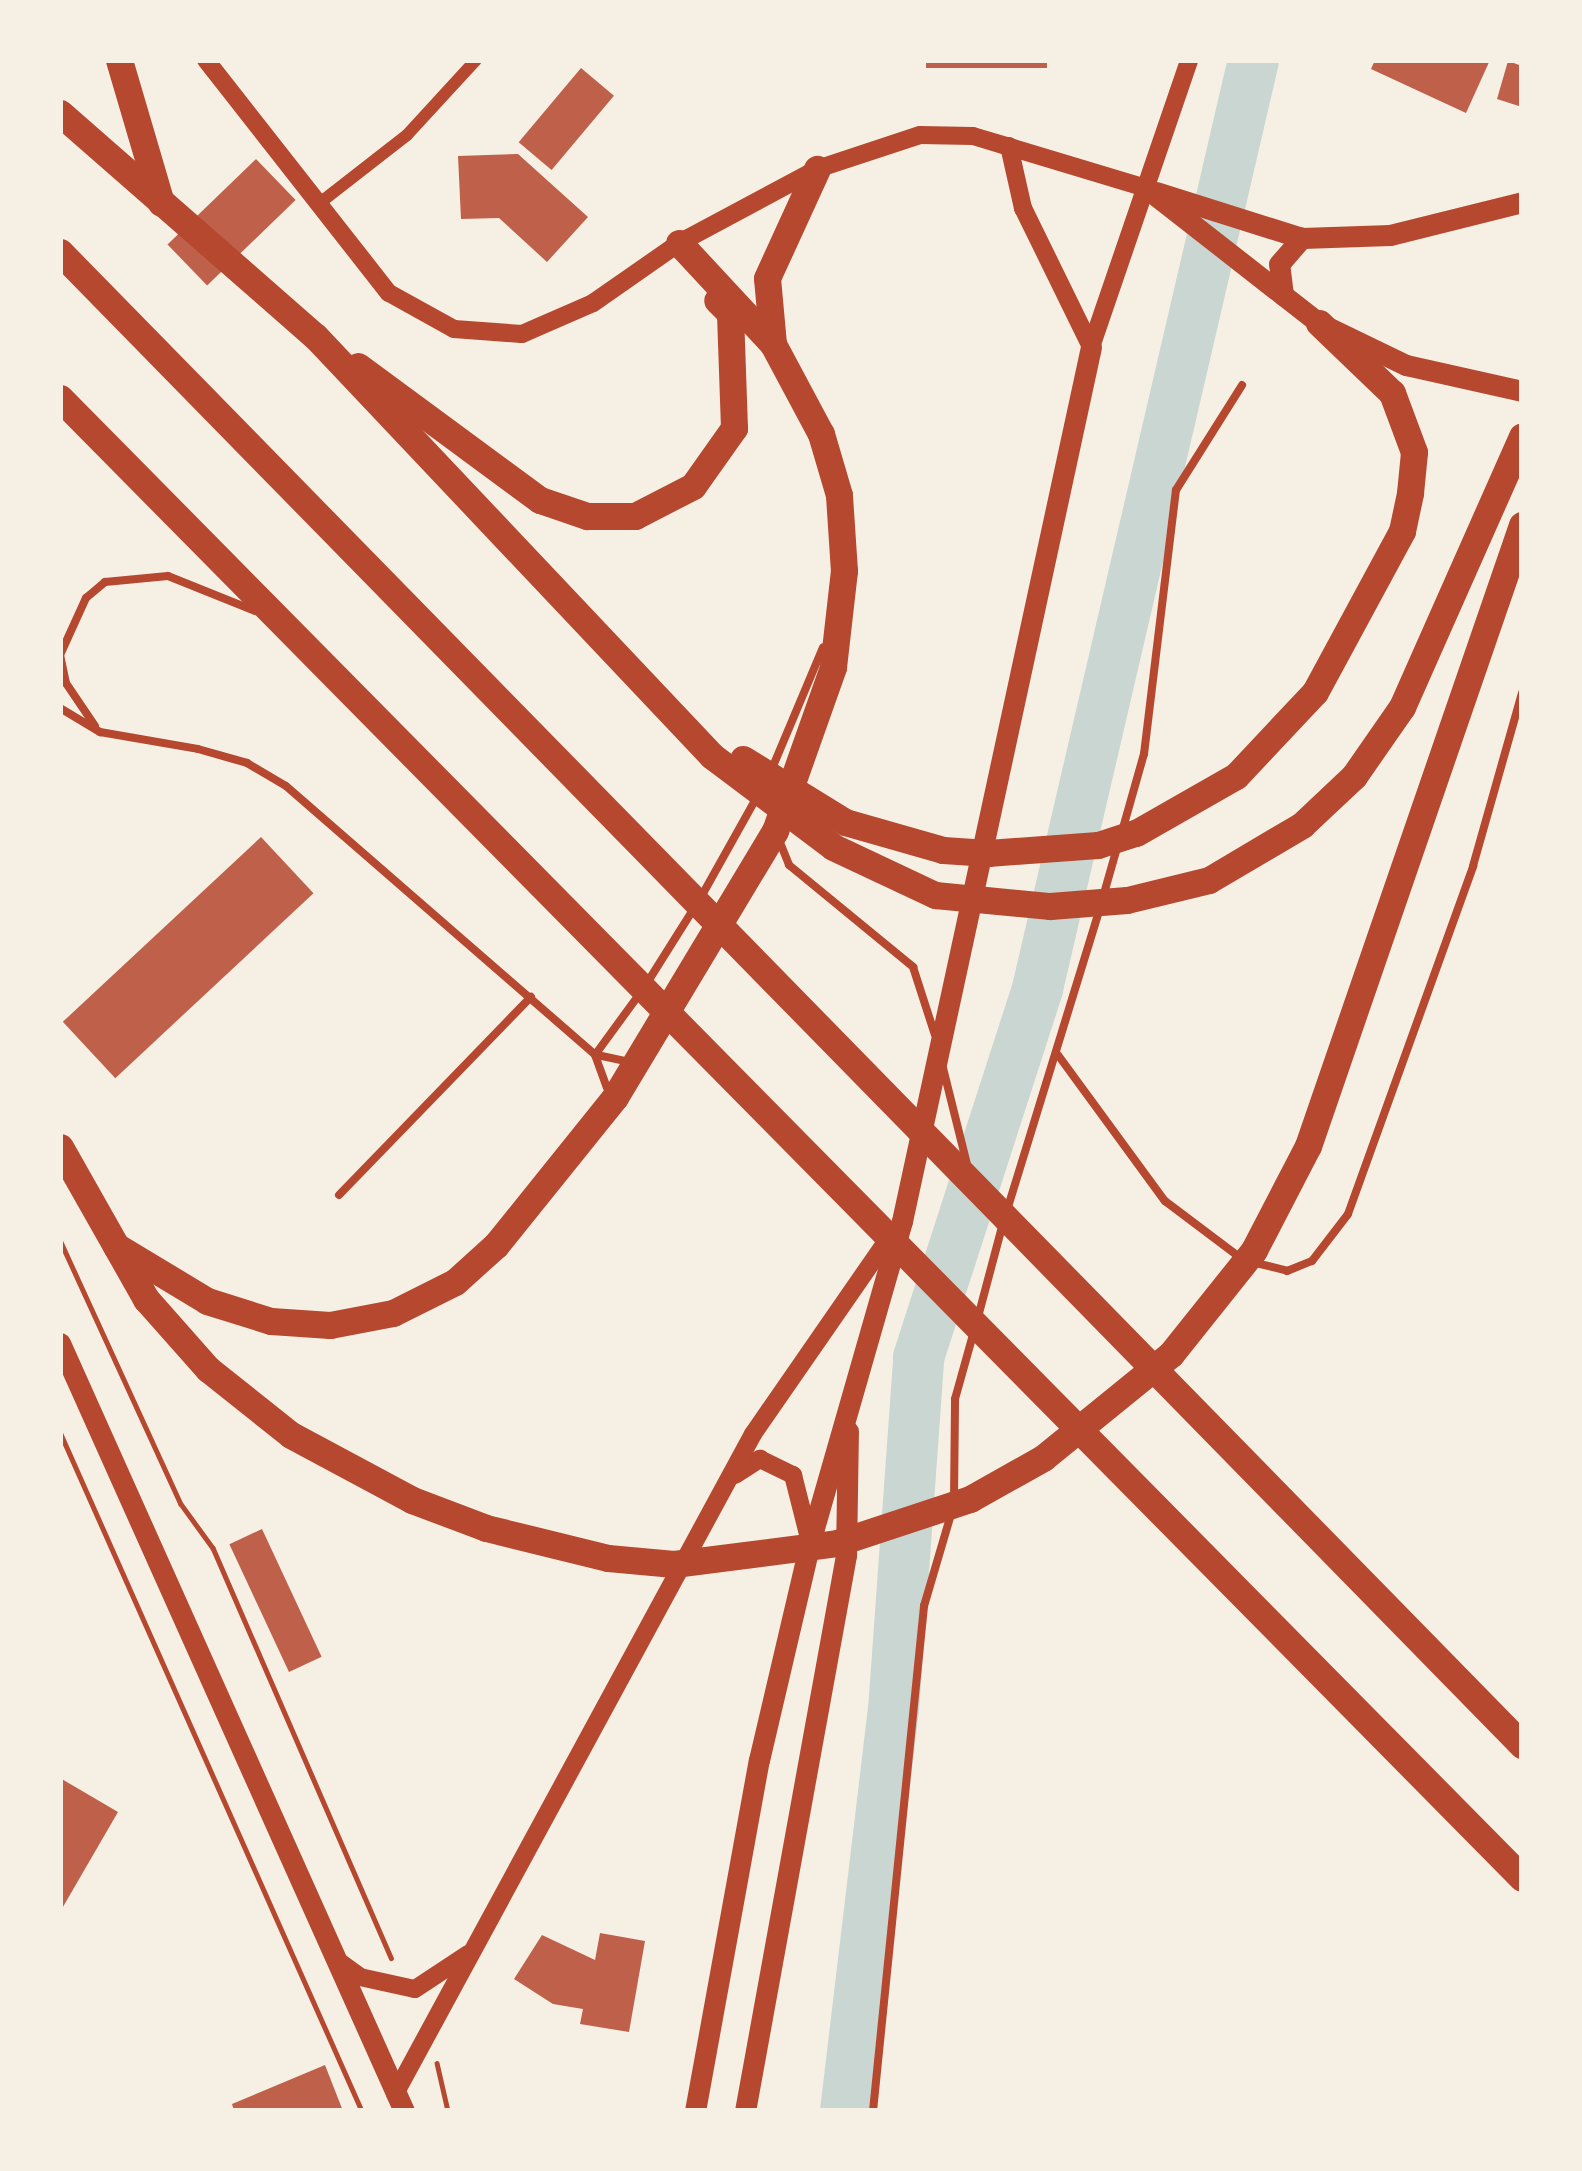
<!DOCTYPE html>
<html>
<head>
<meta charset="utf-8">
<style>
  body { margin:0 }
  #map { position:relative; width:1582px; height:2171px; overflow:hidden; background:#f6efe4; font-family:"Titillium Web",sans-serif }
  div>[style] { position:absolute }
  .river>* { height:51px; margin:-25.5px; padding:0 25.5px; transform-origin:25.5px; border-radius:25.5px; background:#c9d6d2 }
  .building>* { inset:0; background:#bf614a; transform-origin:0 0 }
  .path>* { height:4.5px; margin:-2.25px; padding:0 2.25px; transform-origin:2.25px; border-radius:2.25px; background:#b5482f }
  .service>* { height:8px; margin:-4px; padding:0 4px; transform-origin:4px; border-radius:4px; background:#b5482f }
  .minor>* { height:12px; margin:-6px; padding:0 6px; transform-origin:6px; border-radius:6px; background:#b5482f }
  .tertiary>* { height:18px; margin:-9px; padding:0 9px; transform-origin:9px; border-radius:9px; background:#b5482f }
  .secondary>* { height:21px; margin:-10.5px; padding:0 10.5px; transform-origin:10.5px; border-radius:10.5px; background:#b5482f }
  .motorway>* { height:27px; margin:-13.5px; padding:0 13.5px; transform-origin:13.5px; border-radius:13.5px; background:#b5482f }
  span { translate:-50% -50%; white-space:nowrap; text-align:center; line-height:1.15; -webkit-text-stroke:9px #f6efe4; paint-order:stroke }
  .frame { position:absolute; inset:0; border:63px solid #f6efe4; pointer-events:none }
</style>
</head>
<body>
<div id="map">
  <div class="river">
    <i style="left:845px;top:2111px;width:404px;rotate:-83.2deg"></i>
    <i style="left:893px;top:1710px;width:354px;rotate:-85.9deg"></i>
    <i style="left:918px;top:1357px;width:388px;rotate:-72.1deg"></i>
    <i style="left:1037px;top:988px;width:953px;rotate:-76.9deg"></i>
  </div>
  <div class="building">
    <i style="left:926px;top:60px;width:121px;height:8px"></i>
    <i style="clip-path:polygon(1375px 60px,1490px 60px,1466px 113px,1371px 69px)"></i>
    <i style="clip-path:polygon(1508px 61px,1522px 66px,1522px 107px,1497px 99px)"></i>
    <i style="left:581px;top:68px;width:43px;height:97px;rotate:40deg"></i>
    <i style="clip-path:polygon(518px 154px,588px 217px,547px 262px,499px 218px,461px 219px,458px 156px)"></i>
    <i style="left:256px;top:159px;width:57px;height:123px;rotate:46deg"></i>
    <i style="left:261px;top:837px;width:77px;height:271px;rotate:47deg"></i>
    <i style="left:262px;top:1529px;width:141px;height:36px;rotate:65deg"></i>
    <i style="clip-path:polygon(60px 1778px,118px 1812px,60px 1912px)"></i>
    <i style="clip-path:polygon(600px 1933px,645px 1941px,629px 2032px,580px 2024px,583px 2009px,553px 2004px,514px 1979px,542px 1935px,595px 1960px)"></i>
    <i style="clip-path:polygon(325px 2065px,343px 2111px,234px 2111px,232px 2104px)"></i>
  </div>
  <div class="path">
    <i style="left:60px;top:1240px;width:290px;rotate:65.4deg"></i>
    <i style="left:181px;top:1504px;width:54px;rotate:54deg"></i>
    <i style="left:213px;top:1548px;width:447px;rotate:66.5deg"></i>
    <i style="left:60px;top:1432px;width:743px;rotate:66.02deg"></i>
    <i style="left:437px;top:2063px;width:49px;rotate:77.1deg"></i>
  </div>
  <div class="service">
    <i style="left:60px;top:708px;width:47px;rotate:31deg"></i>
    <i style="left:100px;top:732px;width:99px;rotate:9.8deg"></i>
    <i style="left:198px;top:749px;width:51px;rotate:15.9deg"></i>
    <i style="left:247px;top:763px;width:45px;rotate:30.5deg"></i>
    <i style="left:286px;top:786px;width:410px;rotate:41deg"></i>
    <i style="left:595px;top:1055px;width:35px;rotate:70deg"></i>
    <i style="left:95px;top:726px;width:52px;rotate:-124deg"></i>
    <i style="left:66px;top:683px;width:29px;rotate:-102deg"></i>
    <i style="left:60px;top:655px;width:63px;rotate:-65.5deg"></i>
    <i style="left:86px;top:598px;width:25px;rotate:-40deg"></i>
    <i style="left:105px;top:582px;width:63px;rotate:-5.4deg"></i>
    <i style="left:168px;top:576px;width:94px;rotate:21.9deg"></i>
    <i style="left:771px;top:771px;width:134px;rotate:-67.2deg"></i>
    <i style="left:1123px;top:828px;width:77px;rotate:-74.2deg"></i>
    <i style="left:1144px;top:754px;width:266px;rotate:-83.1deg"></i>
    <i style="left:1176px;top:490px;width:124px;rotate:-57.8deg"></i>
    <i style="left:779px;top:840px;width:27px;rotate:68deg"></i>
    <i style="left:789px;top:865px;width:161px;rotate:39.4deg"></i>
    <i style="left:913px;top:967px;width:71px;rotate:72.1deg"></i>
    <i style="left:701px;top:897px;width:117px;rotate:-60.8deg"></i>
    <i style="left:1103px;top:897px;width:51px;rotate:-74.1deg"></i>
    <i style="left:647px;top:983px;width:86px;rotate:-57.8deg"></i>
    <i style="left:595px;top:1055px;width:73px;rotate:-53.9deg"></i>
    <i style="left:597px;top:1055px;width:33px;rotate:12deg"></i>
    <i style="left:1058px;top:1055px;width:181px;rotate:53.8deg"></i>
    <i style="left:1165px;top:1201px;width:91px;rotate:37deg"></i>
    <i style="left:943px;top:1068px;width:99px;rotate:76deg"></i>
    <i style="left:339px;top:1195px;width:276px;rotate:-45.9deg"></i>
    <i style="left:1008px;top:1207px;width:310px;rotate:-72.9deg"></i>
    <i style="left:1252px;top:1262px;width:36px;rotate:14deg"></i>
    <i style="left:1287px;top:1271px;width:27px;rotate:-22deg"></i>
    <i style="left:1312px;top:1261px;width:59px;rotate:-52.5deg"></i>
    <i style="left:1348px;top:1214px;width:370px;rotate:-70.2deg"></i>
    <i style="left:1473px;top:866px;width:180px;rotate:-74.2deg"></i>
    <i style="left:978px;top:1317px;width:93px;rotate:-75.1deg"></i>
    <i style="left:954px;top:1499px;width:100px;rotate:-89.4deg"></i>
    <i style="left:955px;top:1399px;width:71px;rotate:-74.4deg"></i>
    <i style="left:873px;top:2111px;width:508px;rotate:-84.23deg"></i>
    <i style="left:924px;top:1606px;width:96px;rotate:-73.6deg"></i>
  </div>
  <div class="minor">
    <i style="left:321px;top:202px;width:109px;rotate:-37.9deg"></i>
    <i style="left:407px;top:135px;width:102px;rotate:-47.4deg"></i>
  </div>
  <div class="tertiary">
    <i style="left:206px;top:60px;width:296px;rotate:51.9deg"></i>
    <i style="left:389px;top:293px;width:74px;rotate:29deg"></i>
    <i style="left:454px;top:329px;width:68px;rotate:4.2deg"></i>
    <i style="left:522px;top:334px;width:77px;rotate:-23.6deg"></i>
    <i style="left:593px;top:303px;width:105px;rotate:-34.9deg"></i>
    <i style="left:679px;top:243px;width:157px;rotate:-28.2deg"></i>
    <i style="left:817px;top:169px;width:108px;rotate:-18.3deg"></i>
    <i style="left:920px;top:135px;width:53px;rotate:1.1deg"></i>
    <i style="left:973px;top:136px;width:181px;rotate:16.7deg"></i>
    <i style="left:1009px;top:146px;width:64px;rotate:77.3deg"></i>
    <i style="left:1023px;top:208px;width:155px;rotate:63.9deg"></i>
    <i style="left:1091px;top:347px;width:303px;rotate:-71.1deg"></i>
    <i style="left:735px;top:1475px;width:30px;rotate:-33deg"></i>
    <i style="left:760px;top:1459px;width:37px;rotate:26deg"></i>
    <i style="left:793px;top:1475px;width:69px;rotate:75.8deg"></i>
    <i style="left:337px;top:1960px;width:29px;rotate:36deg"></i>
    <i style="left:360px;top:1977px;width:56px;rotate:12.3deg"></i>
    <i style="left:415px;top:1989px;width:64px;rotate:-33.4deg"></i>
    <i style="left:395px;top:2094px;width:751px;rotate:-61.52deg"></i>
    <i style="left:753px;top:1434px;width:246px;rotate:-55.3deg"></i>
  </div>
  <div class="secondary">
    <i style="left:1146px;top:188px;width:219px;rotate:38deg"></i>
    <i style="left:1319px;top:323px;width:97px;rotate:25.8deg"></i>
    <i style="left:1406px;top:365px;width:119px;rotate:12.6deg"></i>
    <i style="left:1156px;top:192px;width:153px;rotate:17.5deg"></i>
    <i style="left:1302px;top:238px;width:88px;rotate:-2deg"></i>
    <i style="left:1390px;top:235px;width:136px;rotate:-14deg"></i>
    <i style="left:1283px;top:295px;width:31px;rotate:-97deg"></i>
    <i style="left:1279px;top:264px;width:35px;rotate:-49deg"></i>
    <i style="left:60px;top:1343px;width:842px;rotate:65.87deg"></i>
    <i style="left:695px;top:2111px;width:357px;rotate:-79.7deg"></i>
    <i style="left:759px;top:1760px;width:224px;rotate:-76.8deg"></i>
    <i style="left:810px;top:1542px;width:334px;rotate:-74deg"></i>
    <i style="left:902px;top:1221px;width:894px;rotate:-77.8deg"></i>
    <i style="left:745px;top:2111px;width:565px;rotate:-79.7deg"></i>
    <i style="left:846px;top:1555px;width:124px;rotate:-89.1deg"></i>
  </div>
  <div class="motorway">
    <i style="left:119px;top:60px;width:149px;rotate:73.6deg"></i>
    <i style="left:60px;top:113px;width:339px;rotate:41.2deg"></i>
    <i style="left:315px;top:336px;width:578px;rotate:46.61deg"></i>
    <i style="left:712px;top:756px;width:151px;rotate:36.9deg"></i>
    <i style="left:833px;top:847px;width:113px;rotate:25.2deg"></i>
    <i style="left:935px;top:895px;width:116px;rotate:5.5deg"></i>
    <i style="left:1050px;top:906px;width:77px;rotate:-4.5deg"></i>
    <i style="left:1127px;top:900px;width:84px;rotate:-13.7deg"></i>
    <i style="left:1209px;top:880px;width:108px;rotate:-30.6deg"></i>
    <i style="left:1302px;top:825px;width:71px;rotate:-43.3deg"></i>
    <i style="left:1354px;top:776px;width:84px;rotate:-55.2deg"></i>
    <i style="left:1402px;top:707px;width:296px;rotate:-66.1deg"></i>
    <i style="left:60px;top:252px;width:2090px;rotate:45.6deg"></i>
    <i style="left:773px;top:344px;width:66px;rotate:-95.2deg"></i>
    <i style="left:767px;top:278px;width:120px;rotate:-65.4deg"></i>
    <i style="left:358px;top:366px;width:226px;rotate:36.4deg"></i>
    <i style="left:540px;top:500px;width:50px;rotate:18.8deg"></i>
    <i style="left:587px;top:516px;width:48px"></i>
    <i style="left:635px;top:516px;width:65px;rotate:-27.3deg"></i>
    <i style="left:693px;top:486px;width:71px;rotate:-54.7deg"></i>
    <i style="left:734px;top:428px;width:115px;rotate:-92deg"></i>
    <i style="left:730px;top:313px;width:18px;rotate:-135deg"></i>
    <i style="left:60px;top:398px;width:2080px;rotate:45.35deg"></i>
    <i style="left:743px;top:759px;width:120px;rotate:31.7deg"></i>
    <i style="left:845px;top:822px;width:102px;rotate:15.9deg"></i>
    <i style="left:943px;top:850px;width:45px;rotate:3.8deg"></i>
    <i style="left:988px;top:853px;width:110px;rotate:-4.2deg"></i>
    <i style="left:1098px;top:845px;width:40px;rotate:-18deg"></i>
    <i style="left:1136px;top:833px;width:115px;rotate:-29.7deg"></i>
    <i style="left:1236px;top:776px;width:115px;rotate:-46.8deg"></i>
    <i style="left:1315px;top:692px;width:183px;rotate:-61.6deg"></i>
    <i style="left:1402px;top:531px;width:39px;rotate:-78deg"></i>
    <i style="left:1410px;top:493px;width:41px;rotate:-84.4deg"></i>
    <i style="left:1414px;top:452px;width:63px;rotate:-110.4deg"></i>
    <i style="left:1392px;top:393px;width:101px;rotate:-136.2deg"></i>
    <i style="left:60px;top:1147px;width:175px;rotate:60.5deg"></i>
    <i style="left:146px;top:1299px;width:94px;rotate:48.5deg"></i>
    <i style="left:208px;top:1369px;width:106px;rotate:38.5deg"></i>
    <i style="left:291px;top:1435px;width:137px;rotate:28.2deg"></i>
    <i style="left:412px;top:1500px;width:79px;rotate:20.7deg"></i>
    <i style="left:486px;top:1528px;width:126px;rotate:13.8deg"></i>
    <i style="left:608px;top:1558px;width:66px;rotate:5.2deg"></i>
    <i style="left:674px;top:1564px;width:164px;rotate:-7.3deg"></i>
    <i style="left:837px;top:1543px;width:140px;rotate:-18.3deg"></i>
    <i style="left:970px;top:1499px;width:84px;rotate:-29.3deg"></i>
    <i style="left:1043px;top:1458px;width:165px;rotate:-39.1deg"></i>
    <i style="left:1171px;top:1354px;width:133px;rotate:-51.4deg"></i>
    <i style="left:1254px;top:1250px;width:117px;rotate:-62.6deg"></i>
    <i style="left:1308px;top:1146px;width:657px;rotate:-70.99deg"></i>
    <i style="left:116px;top:1246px;width:106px;rotate:31.1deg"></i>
    <i style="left:207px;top:1301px;width:67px;rotate:17.4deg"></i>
    <i style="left:271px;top:1321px;width:59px;rotate:3.9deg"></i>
    <i style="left:330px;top:1325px;width:64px;rotate:-10.8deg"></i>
    <i style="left:393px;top:1313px;width:69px;rotate:-26.6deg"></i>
    <i style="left:455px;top:1282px;width:55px;rotate:-42.1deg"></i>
    <i style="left:496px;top:1245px;width:190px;rotate:-51.2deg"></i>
    <i style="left:615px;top:1097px;width:310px;rotate:-59deg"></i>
    <i style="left:775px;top:831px;width:174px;rotate:-70.5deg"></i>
    <i style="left:833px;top:667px;width:97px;rotate:-83.5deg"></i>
    <i style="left:844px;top:571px;width:76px;rotate:-93.8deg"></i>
    <i style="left:839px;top:495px;width:64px;rotate:-106.4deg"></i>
    <i style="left:821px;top:434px;width:102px;rotate:-118.1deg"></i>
    <i style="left:773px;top:344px;width:138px;rotate:-132.9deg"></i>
  </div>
  <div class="frame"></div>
</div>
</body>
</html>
